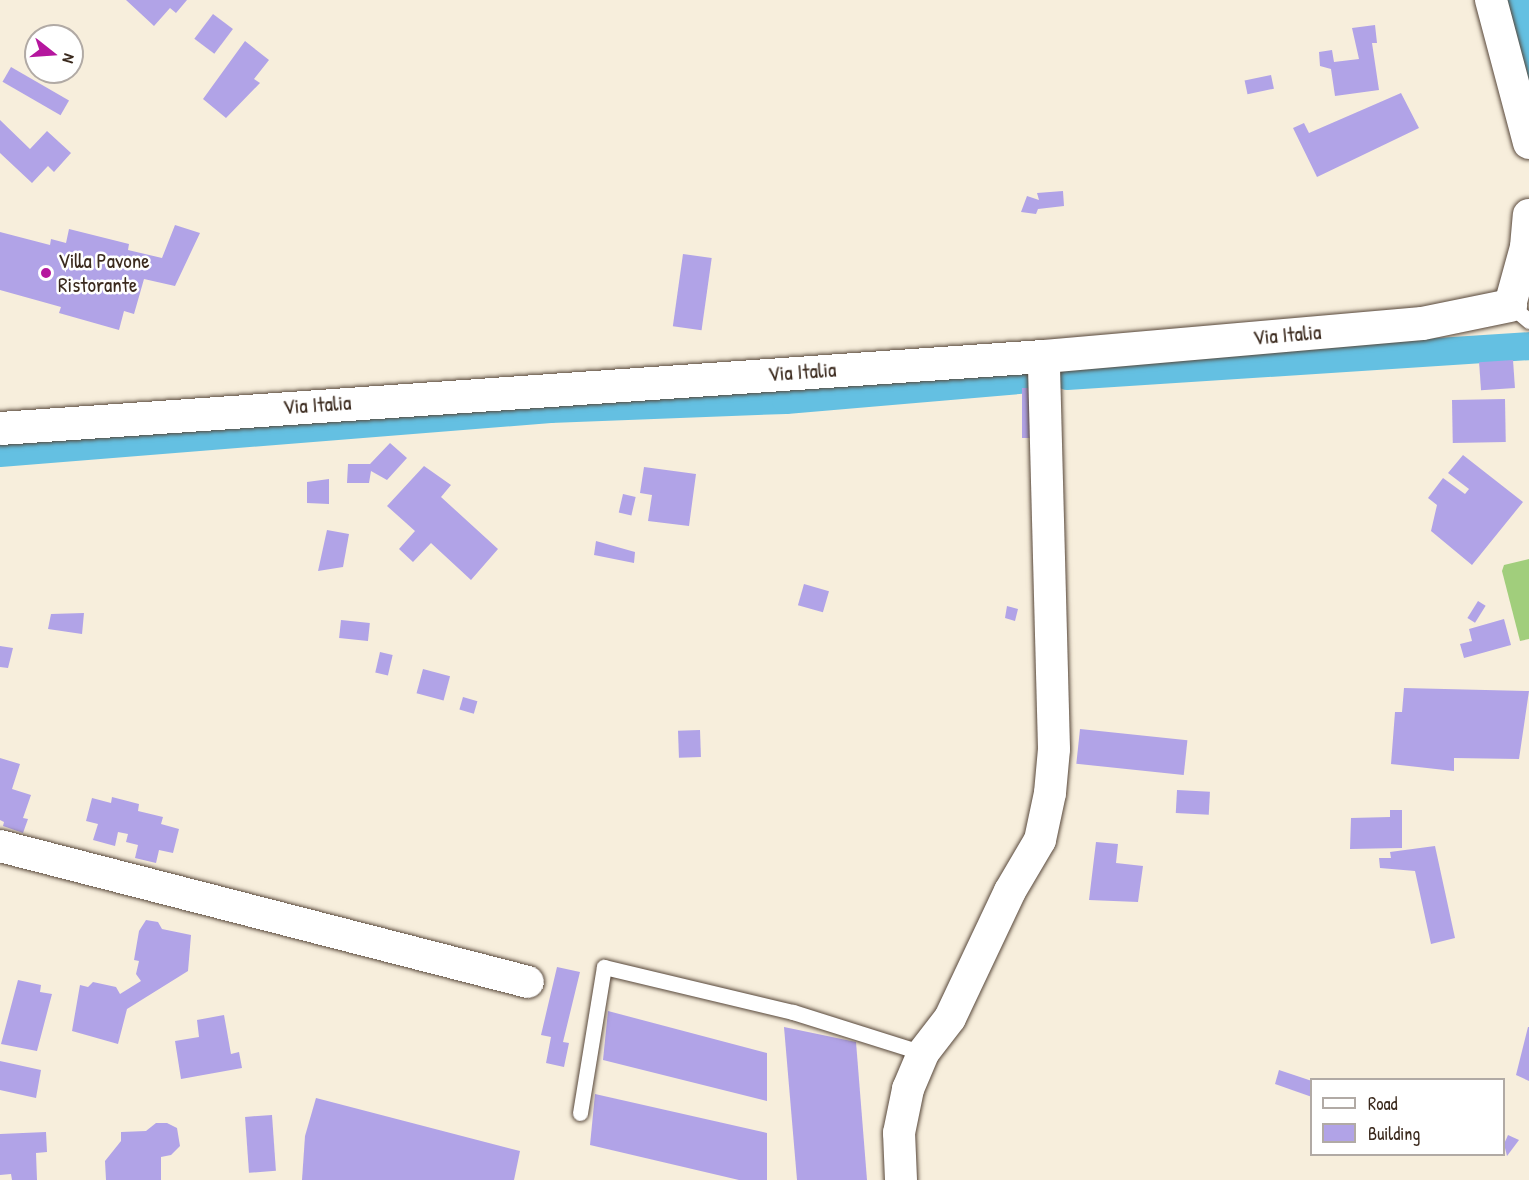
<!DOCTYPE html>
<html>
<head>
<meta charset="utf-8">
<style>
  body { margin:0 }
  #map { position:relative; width:1529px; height:1180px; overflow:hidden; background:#f7eedc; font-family:"Patrick Hand",sans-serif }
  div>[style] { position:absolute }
  .green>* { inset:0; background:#a1ce7c }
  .water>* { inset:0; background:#64c0e2 }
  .canal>* { height:28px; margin:-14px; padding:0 14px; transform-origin:14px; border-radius:14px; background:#64c0e2 }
  .building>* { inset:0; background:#b1a3e7; transform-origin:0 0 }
  .roads { filter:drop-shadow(0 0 2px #57473a) drop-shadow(0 0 2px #57473a) }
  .lane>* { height:15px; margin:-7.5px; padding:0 7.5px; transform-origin:7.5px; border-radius:7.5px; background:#fff }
  .street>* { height:32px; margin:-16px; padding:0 16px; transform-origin:16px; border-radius:16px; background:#fff }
  .secondary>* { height:33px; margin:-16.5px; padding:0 16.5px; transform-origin:16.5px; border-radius:16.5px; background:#fff }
  .dots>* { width:16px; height:16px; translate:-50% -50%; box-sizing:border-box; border:3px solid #fff; border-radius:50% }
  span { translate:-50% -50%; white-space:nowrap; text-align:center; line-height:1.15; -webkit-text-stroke:5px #fff; paint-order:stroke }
  .poi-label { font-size:21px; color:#3b2a1e }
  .left { translate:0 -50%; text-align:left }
  .street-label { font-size:21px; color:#3b2a1e }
  .legend { position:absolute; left:1310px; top:1078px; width:195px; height:78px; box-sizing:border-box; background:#fff; border:2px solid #b1aaa5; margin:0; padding:8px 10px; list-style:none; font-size:18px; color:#3b2a1e }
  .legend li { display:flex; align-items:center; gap:12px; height:30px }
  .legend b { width:30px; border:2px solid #b1aaa5 }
  .north { position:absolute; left:24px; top:24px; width:60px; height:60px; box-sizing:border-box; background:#fff; border:2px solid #b1aaa5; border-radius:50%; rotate:107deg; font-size:16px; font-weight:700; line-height:24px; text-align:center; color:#3b2a1e }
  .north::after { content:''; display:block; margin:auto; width:21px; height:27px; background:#b5179e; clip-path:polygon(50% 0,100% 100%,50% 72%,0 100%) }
</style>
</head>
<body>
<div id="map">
  <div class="green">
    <i style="clip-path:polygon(1529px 559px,1529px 639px,1520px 641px,1502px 571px,1504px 565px)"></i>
  </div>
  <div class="water">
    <i style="clip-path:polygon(1507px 0,1529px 0,1529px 93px)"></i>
  </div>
  <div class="canal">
    <i style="left:1067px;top:376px;width:463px;rotate:-3.7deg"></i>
    <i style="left:0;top:453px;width:552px;rotate:-4.57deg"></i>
    <i style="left:550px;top:409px;width:236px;rotate:-2.2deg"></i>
    <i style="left:786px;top:400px;width:236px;rotate:-4.9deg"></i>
  </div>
  <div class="building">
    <i style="clip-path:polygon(126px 0,187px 0,176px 13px,170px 8px,154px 26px)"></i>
    <i style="left:213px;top:14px;width:25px;height:31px;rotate:37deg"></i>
    <i style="clip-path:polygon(1375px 25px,1377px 43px,1372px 43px,1379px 90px,1335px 96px,1331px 69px,1320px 66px,1319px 52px,1332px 50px,1334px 62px,1359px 59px,1352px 28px)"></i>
    <i style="clip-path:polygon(245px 41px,269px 60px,254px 79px,260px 83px,226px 118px,203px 99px)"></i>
    <i style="left:11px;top:67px;width:67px;height:17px;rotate:30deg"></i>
    <i style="left:1271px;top:75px;width:14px;height:27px;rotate:78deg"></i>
    <i style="clip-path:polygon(1401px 93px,1419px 128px,1317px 177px,1293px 128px,1304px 123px,1309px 133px)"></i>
    <i style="clip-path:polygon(0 120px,30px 149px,47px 131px,71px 153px,54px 172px,48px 166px,32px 183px,0 153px)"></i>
    <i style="clip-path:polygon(1063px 191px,1064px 206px,1038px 209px,1036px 214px,1021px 212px,1027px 196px,1039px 200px,1037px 193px)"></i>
    <i style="clip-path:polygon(175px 225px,200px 233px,175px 286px,144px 279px,134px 314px,124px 311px,119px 330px,59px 313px,61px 307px,0 290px,0 232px,50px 245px,51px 239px,66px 243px,69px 229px,129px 244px,128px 250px,162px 258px)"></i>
    <i style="left:683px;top:254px;width:29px;height:73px;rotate:8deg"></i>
    <i style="left:1513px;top:360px;width:28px;height:34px;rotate:86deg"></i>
    <i style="left:1022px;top:388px;width:11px;height:50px"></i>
    <i style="left:1505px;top:399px;width:43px;height:53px;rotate:89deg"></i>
    <i style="clip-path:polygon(390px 443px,407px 458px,387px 480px,371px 471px,369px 483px,347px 483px,348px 464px,370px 464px)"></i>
    <i style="clip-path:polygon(1463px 455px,1523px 502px,1472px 565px,1431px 531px,1437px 505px,1428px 498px,1443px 478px,1465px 494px,1469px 489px,1448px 473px)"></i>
    <i style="clip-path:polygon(424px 466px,451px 485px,441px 497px,498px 549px,471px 580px,431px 543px,413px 562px,399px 549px,415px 531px,387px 506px)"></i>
    <i style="clip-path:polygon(644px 467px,696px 474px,689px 526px,648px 521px,652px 495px,640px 493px)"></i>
    <i style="clip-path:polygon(329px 479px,329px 504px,307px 503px,307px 482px)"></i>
    <i style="left:623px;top:494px;width:13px;height:19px;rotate:13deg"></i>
    <i style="clip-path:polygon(327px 530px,349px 534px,343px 567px,318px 571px)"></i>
    <i style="clip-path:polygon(596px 541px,635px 552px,634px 563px,594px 555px)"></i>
    <i style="left:804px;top:584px;width:26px;height:22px;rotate:16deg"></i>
    <i style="left:1478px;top:601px;width:9px;height:20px;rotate:32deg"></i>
    <i style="clip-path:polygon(1007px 606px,1018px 609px,1015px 621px,1005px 618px)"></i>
    <i style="clip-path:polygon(84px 613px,82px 634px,48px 629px,51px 614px)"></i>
    <i style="clip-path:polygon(1504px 619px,1511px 645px,1464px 658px,1460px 644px,1472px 641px,1469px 629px)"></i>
    <i style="left:341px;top:620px;width:29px;height:18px;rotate:6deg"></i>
    <i style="clip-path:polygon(0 646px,13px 648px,8px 668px,0 667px)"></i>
    <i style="left:380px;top:652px;width:13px;height:21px;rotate:13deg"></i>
    <i style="left:423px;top:669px;width:28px;height:25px;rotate:15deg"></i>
    <i style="clip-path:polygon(1404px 688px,1529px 691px,1519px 759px,1454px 758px,1454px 771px,1391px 764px,1395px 712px,1402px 712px)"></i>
    <i style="left:463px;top:697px;width:15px;height:13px;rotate:16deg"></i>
    <i style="left:1080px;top:729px;width:108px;height:35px;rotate:6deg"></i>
    <i style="left:700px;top:730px;width:27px;height:22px;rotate:88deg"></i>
    <i style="clip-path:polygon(0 758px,20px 764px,12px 789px,31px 795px,23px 818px,28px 819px,23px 833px,3px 826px,4px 822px,0 820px)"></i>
    <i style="left:1177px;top:790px;width:33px;height:23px;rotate:3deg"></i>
    <i style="clip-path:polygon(112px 797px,139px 804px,138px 811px,163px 817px,161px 824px,179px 829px,173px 853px,159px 850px,156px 863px,135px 858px,138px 845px,126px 842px,128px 834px,118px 832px,115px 846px,93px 840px,98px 824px,86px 821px,92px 798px,111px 803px)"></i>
    <i style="clip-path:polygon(1390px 810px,1402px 810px,1402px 848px,1350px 849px,1351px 818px,1390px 817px)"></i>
    <i style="clip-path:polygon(1096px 842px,1118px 844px,1116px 863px,1143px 866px,1138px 902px,1089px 900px)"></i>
    <i style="clip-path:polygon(1435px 846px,1455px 938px,1431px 944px,1415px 871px,1380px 868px,1379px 858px,1391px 858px,1390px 852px)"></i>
    <i style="clip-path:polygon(146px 920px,158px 922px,162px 929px,191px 935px,188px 971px,127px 1009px,118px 1044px,72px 1031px,80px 985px,88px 987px,93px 982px,116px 987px,120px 994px,141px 981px,136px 974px,139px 961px,134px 960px,139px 931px)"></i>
    <i style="clip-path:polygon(557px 967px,580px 972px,563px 1042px,569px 1043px,564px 1067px,546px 1063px,551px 1037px,541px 1035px)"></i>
    <i style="clip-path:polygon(18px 980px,41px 985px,40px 992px,52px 994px,37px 1051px,1px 1044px)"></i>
    <i style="clip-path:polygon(608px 1011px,767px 1053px,767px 1101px,603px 1060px)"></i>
    <i style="clip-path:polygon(224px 1015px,231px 1054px,239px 1052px,242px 1068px,181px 1079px,175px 1041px,199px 1037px,197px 1020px)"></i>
    <i style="clip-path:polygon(784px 1027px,856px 1042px,867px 1180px,797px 1180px)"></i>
    <i style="clip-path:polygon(1528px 1027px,1529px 1027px,1529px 1081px,1516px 1075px)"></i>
    <i style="clip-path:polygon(0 1061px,41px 1070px,36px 1098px,0 1090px)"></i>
    <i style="clip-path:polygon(1279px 1070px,1312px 1081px,1312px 1097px,1275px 1084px)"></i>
    <i style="clip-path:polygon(595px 1094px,767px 1133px,767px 1180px,739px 1180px,590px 1145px)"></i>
    <i style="clip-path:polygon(316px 1098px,520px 1151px,514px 1180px,302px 1180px,305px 1136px)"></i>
    <i style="left:272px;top:1115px;width:56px;height:27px;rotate:86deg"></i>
    <i style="clip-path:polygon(156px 1123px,167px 1123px,177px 1128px,180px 1146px,171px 1155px,161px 1157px,161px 1180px,106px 1180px,105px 1161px,121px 1141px,121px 1132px,146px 1131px)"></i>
    <i style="clip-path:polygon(46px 1132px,47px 1152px,36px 1153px,37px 1180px,12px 1180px,11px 1174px,0 1175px,0 1134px)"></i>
    <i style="clip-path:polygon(1508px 1135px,1519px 1140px,1507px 1156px,1504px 1144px)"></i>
  </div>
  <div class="roads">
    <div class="lane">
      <i style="left:1510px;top:305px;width:25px;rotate:40deg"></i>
      <i style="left:580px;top:1113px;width:148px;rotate:-80.7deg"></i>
      <i style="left:604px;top:967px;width:194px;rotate:13.4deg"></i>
      <i style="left:793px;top:1012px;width:136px;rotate:17.5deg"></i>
    </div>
    <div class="street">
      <i style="left:1491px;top:0;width:148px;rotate:75.1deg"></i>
      <i style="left:1510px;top:305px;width:60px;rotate:-74.6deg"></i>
      <i style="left:1526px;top:247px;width:32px;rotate:-85deg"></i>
      <i style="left:0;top:846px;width:545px;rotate:14.44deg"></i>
      <i style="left:901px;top:1180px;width:47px;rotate:-92.4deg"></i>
      <i style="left:899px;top:1133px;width:45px;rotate:-78.4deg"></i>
      <i style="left:908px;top:1089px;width:39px;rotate:-67deg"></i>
      <i style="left:923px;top:1053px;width:44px;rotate:-52.4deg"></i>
      <i style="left:950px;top:1018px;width:140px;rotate:-64.7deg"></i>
      <i style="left:1010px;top:891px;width:59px;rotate:-59.5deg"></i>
      <i style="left:1040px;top:840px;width:48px;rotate:-78deg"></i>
      <i style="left:1050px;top:793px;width:44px;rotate:-84.8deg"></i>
      <i style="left:1054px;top:749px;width:393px;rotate:-91.5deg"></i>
    </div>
    <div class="secondary">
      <i style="left:0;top:428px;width:1046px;rotate:-3.95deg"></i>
      <i style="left:1044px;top:356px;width:379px;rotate:-5deg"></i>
      <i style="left:1422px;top:323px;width:90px;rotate:-11.6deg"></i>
    </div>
  </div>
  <div class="dots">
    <i style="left:46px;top:273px;background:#b5179e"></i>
  </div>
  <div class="poi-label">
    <span class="left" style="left:58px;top:273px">Villa Pavone<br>Ristorante</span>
  </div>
  <div class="street-label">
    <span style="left:1287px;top:335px;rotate:-5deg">Via Italia</span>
    <span style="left:802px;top:372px;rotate:-4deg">Via Italia</span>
    <span style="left:317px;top:405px;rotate:-4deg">Via Italia</span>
  </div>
  <ul class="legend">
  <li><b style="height:8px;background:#fff"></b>Road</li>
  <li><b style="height:16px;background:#b1a3e7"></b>Building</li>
  </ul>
  <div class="north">N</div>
</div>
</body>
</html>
